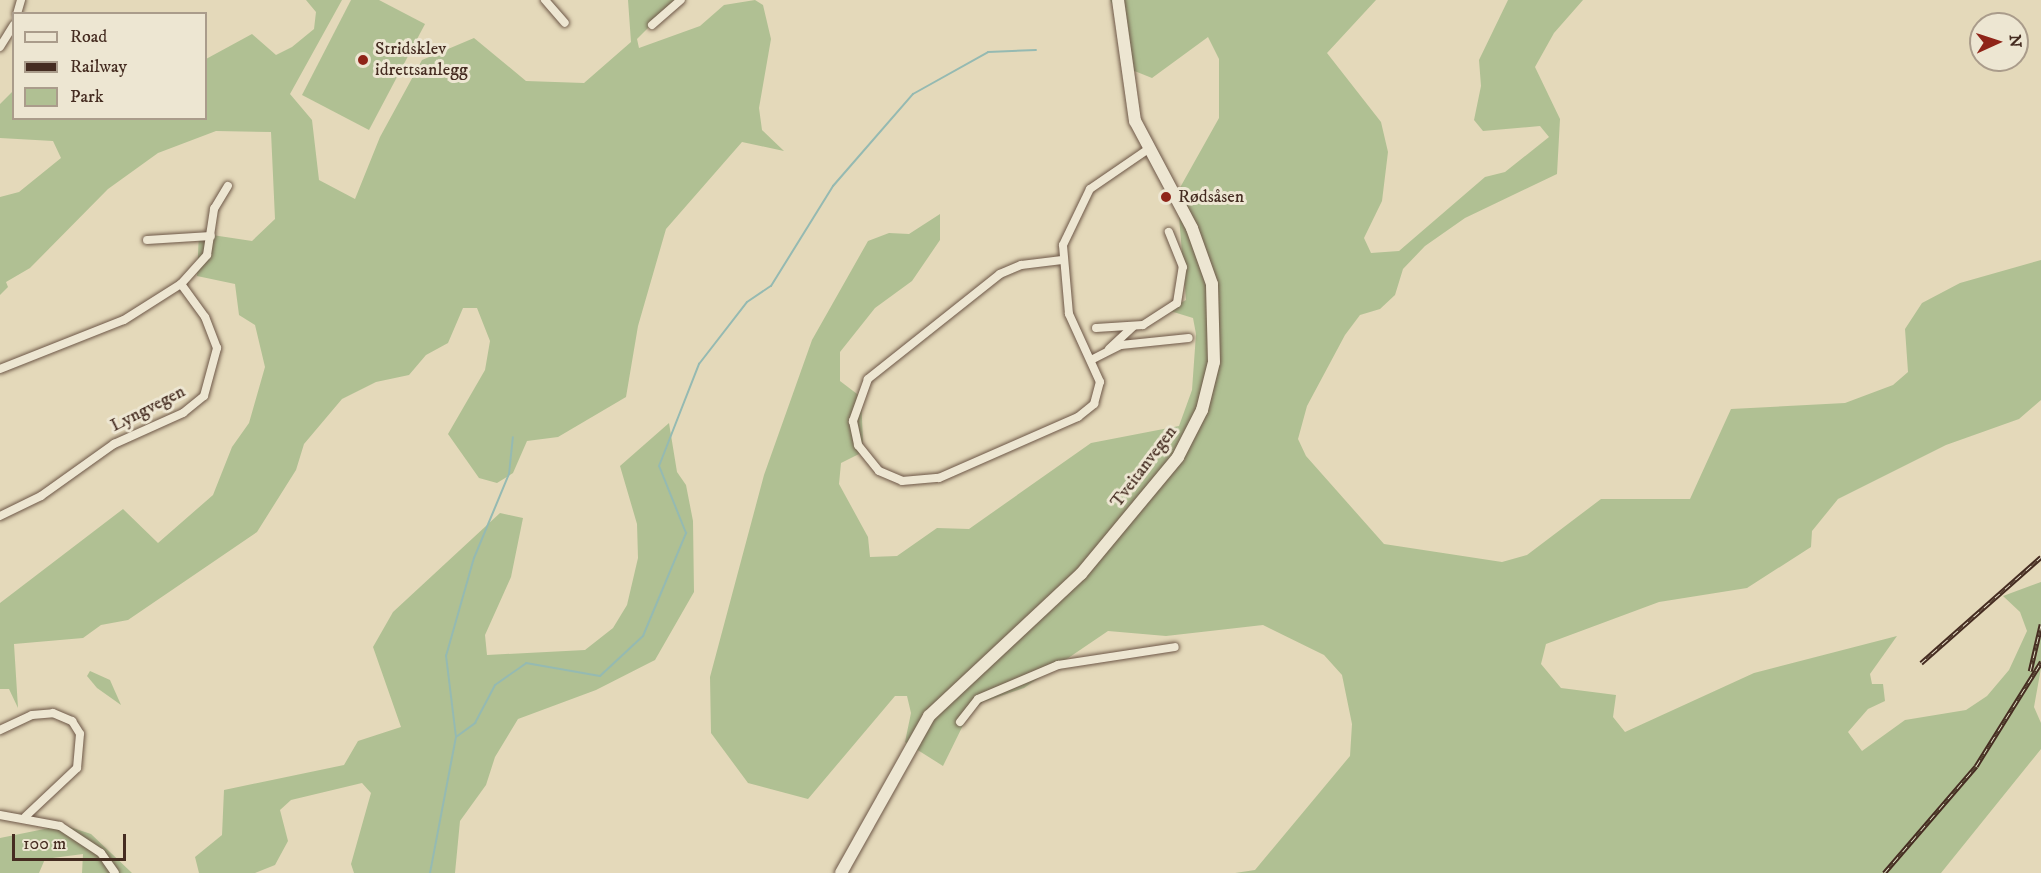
<!DOCTYPE html>
<html>
<head>
<meta charset="utf-8">
<style>
  body { margin:0 }
  #map { position:relative; width:2041px; height:873px; overflow:hidden; background:#e4d9ba; font-family:"IM FELL DW Pica",serif }
  div>[style] { position:absolute }
  .green>* { inset:0; background:#b0c093 }
  .stream>* { height:2px; margin:-1px; padding:0 1px; transform-origin:1px; border-radius:1px; background:#95bab2 }
  .roads { filter:drop-shadow(0 0 2px #6d5747) drop-shadow(0 0 2px #6d5747) }
  .minor>* { height:8px; margin:-4px; padding:0 4px; transform-origin:4px; border-radius:4px; background:#ede6d2 }
  .secondary>* { height:12px; margin:-6px; padding:0 6px; transform-origin:6px; border-radius:6px; background:#ede6d2 }
  .rail>* { height:4.5px; margin-top:-2.25px; transform-origin:0; background:repeating-linear-gradient(90deg,#ede6d2 0 7px,#452c21 0 14px); box-sizing:border-box; border-block:2px solid #452c21 }
  .dots>* { width:16px; height:16px; translate:-50% -50%; box-sizing:border-box; border:3px solid #ede6d2; border-radius:50% }
  span { translate:-50% -50%; white-space:nowrap; text-align:center; line-height:1.15; -webkit-text-stroke:6px #ede6d2; paint-order:stroke }
  .poi-label { font-size:18px; color:#452c21 }
  .left { translate:0 -50%; text-align:left }
  .street-label { font-size:18px; color:#452c21 }
  .legend { position:absolute; left:12px; top:12px; width:195px; height:108px; box-sizing:border-box; background:#ede6d2; border:2px solid #aa9c8b; margin:0; padding:8px 10px; list-style:none; font-size:18px; color:#452c21 }
  .legend li { display:flex; align-items:center; gap:12px; height:30px }
  .legend b { width:30px; border:2px solid #aa9c8b }
  .north { position:absolute; left:1969px; top:12px; width:60px; height:60px; box-sizing:border-box; background:#ede6d2; border:2px solid #aa9c8b; border-radius:50%; rotate:87deg; font-size:16px; font-weight:700; line-height:24px; text-align:center; color:#452c21 }
  .north::after { content:''; display:block; margin:auto; width:21px; height:27px; background:#8f2418; clip-path:polygon(50% 0,100% 100%,50% 72%,0 100%) }
  .scale { position:absolute; left:12px; top:834px; width:114px; height:27px; box-sizing:border-box; border:3px solid #452c21; border-top:0; padding-left:8px; font-size:18px; line-height:21px; white-space:nowrap; color:#452c21; -webkit-text-stroke:4px #ede6d2; paint-order:stroke }
</style>
</head>
<body>
<div id="map">
  <div class="green">
    <i style="clip-path:polygon(306px 0,342px 0,290px 94px,312px 120px,319px 180px,355px 199px,380px 137px,422px 60px,474px 38px,526px 81px,584px 83px,631px 42px,628px 0,676px 0,637px 39px,639px 48px,700px 26px,724px 5px,755px 0,763px 5px,771px 39px,759px 108px,762px 130px,784px 151px,742px 142px,666px 229px,638px 326px,626px 397px,558px 437px,527px 441px,513px 473px,497px 483px,479px 478px,448px 434px,485px 370px,490px 341px,477px 308px,463px 308px,448px 343px,426px 355px,409px 375px,376px 382px,342px 399px,304px 444px,296px 470px,257px 532px,128px 620px,101px 625px,83px 638px,14px 644px,18px 708px,9px 689px,0 689px,0 603px,123px 509px,158px 543px,213px 495px,232px 447px,249px 423px,265px 367px,255px 325px,239px 315px,235px 284px,197px 276px,199px 233px,252px 241px,275px 219px,271px 132px,216px 131px,158px 153px,108px 189px,30px 268px,6px 282px,8px 287px,0 295px,0 197px,19px 192px,61px 158px,53px 141px,0 138px,0 104px,13px 91px,14px 118px,206px 118px,206px 59px,252px 34px,276px 55px,292px 47px,314px 29px,316px 12px)"></i>
    <i style="clip-path:polygon(351px 0,379px 0,425px 24px,369px 130px,302px 95px)"></i>
    <i style="clip-path:polygon(1110px 0,1376px 0,1327px 53px,1381px 122px,1388px 152px,1382px 201px,1364px 238px,1371px 253px,1399px 251px,1485px 177px,1505px 172px,1549px 137px,1540px 126px,1483px 131px,1474px 120px,1481px 86px,1479px 60px,1508px 0,1583px 0,1554px 33px,1535px 67px,1560px 119px,1557px 174px,1465px 218px,1425px 246px,1403px 269px,1395px 295px,1380px 309px,1360px 315px,1345px 335px,1307px 406px,1298px 439px,1306px 456px,1384px 544px,1502px 562px,1527px 555px,1601px 499px,1690px 499px,1731px 409px,1845px 403px,1893px 385px,1908px 372px,1905px 329px,1922px 303px,1960px 283px,2041px 260px,2041px 400px,2019px 419px,1946px 445px,1838px 499px,1812px 531px,1811px 547px,1747px 588px,1659px 602px,1546px 644px,1541px 664px,1561px 688px,1616px 695px,1613px 717px,1625px 732px,1754px 673px,1897px 636px,1870px 674px,1872px 684px,1883px 684px,1885px 701px,1868px 709px,1848px 732px,1862px 751px,1905px 720px,1966px 710px,1987px 696px,2009px 670px,2027px 631px,2020px 612px,2003px 596px,2041px 582px,2041px 668px,2034px 707px,2041px 723px,2041px 749px,1941px 873px,1235px 873px,1255px 870px,1350px 756px,1352px 724px,1342px 675px,1324px 655px,1263px 625px,1166px 636px,1108px 631px,1024px 688px,983px 702px,969px 713px,943px 766px,905px 742px,911px 713px,907px 696px,895px 696px,808px 799px,748px 783px,711px 733px,710px 677px,764px 475px,812px 340px,868px 241px,889px 233px,909px 234px,940px 214px,940px 240px,912px 281px,875px 308px,840px 352px,840px 381px,861px 397px,863px 441px,859px 454px,841px 463px,839px 484px,868px 537px,870px 557px,897px 556px,937px 528px,969px 529px,1091px 443px,1179px 426px,1192px 390px,1196px 334px,1193px 318px,1167px 310px,1186px 300px,1177px 193px,1219px 118px,1219px 59px,1208px 37px,1152px 78px,1132px 70px,1125px 29px)"></i>
    <i style="clip-path:polygon(669px 423px,677px 472px,686px 485px,693px 521px,694px 592px,655px 660px,596px 690px,518px 719px,495px 757px,486px 785px,460px 821px,455px 873px,354px 873px,351px 864px,371px 793px,362px 783px,291px 800px,280px 810px,288px 841px,275px 865px,255px 873px,199px 873px,195px 857px,222px 835px,224px 790px,344px 765px,358px 741px,401px 727px,373px 647px,393px 612px,500px 513px,523px 518px,511px 577px,485px 635px,487px 655px,585px 650px,613px 628px,627px 605px,638px 558px,637px 524px,620px 466px)"></i>
    <i style="clip-path:polygon(90px 671px,110px 680px,121px 705px,97px 688px,87px 676px)"></i>
    <i style="clip-path:polygon(64px 825px,91px 834px,132px 873px,82px 873px,83px 854px,45px 859px,39px 873px,0 873px,0 838px)"></i>
  </div>
  <div class="stream">
    <i style="left:456px;top:737px;width:24px;rotate:-36deg"></i>
    <i style="left:475px;top:723px;width:43px;rotate:-62.2deg"></i>
    <i style="left:495px;top:685px;width:38px;rotate:-35deg"></i>
    <i style="left:526px;top:663px;width:75px;rotate:10deg"></i>
    <i style="left:600px;top:676px;width:59px;rotate:-42.9deg"></i>
    <i style="left:643px;top:636px;width:112px;rotate:-67.3deg"></i>
    <i style="left:686px;top:533px;width:72px;rotate:-111.9deg"></i>
    <i style="left:659px;top:466px;width:110px;rotate:-68.6deg"></i>
    <i style="left:699px;top:364px;width:78px;rotate:-52.3deg"></i>
    <i style="left:747px;top:302px;width:29px;rotate:-34deg"></i>
    <i style="left:771px;top:286px;width:118px;rotate:-58.2deg"></i>
    <i style="left:833px;top:186px;width:122px;rotate:-49deg"></i>
    <i style="left:913px;top:94px;width:86px;rotate:-29.2deg"></i>
    <i style="left:988px;top:52px;width:48px;rotate:-2.4deg"></i>
    <i style="left:430px;top:873px;width:138px;rotate:-79.2deg"></i>
    <i style="left:456px;top:737px;width:82px;rotate:-97deg"></i>
    <i style="left:446px;top:656px;width:102px;rotate:-74.1deg"></i>
    <i style="left:474px;top:558px;width:91px;rotate:-67.4deg"></i>
    <i style="left:509px;top:474px;width:37px;rotate:-84deg"></i>
  </div>
  <div class="roads">
    <div class="minor">
      <i style="left:545px;top:0;width:30px;rotate:49deg"></i>
      <i style="left:17px;top:14px;width:15px;rotate:-74deg"></i>
      <i style="left:652px;top:25px;width:38px;rotate:-41deg"></i>
      <i style="left:0;top:47px;width:26px;rotate:-58deg"></i>
      <i style="left:147px;top:240px;width:64px;rotate:-3.6deg"></i>
      <i style="left:1062px;top:260px;width:41px;rotate:173deg"></i>
      <i style="left:1021px;top:265px;width:23px;rotate:157deg"></i>
      <i style="left:1000px;top:274px;width:169px;rotate:141.5deg"></i>
      <i style="left:868px;top:379px;width:45px;rotate:109.7deg"></i>
      <i style="left:853px;top:421px;width:25px;rotate:78deg"></i>
      <i style="left:858px;top:445px;width:33px;rotate:51deg"></i>
      <i style="left:879px;top:471px;width:25px;rotate:23deg"></i>
      <i style="left:902px;top:481px;width:37px;rotate:-5deg"></i>
      <i style="left:939px;top:478px;width:152px;rotate:-23.7deg"></i>
      <i style="left:1078px;top:417px;width:21px;rotate:-39deg"></i>
      <i style="left:1094px;top:404px;width:23px;rotate:-75deg"></i>
      <i style="left:1100px;top:382px;width:75px;rotate:-114.5deg"></i>
      <i style="left:1069px;top:314px;width:69px;rotate:-95deg"></i>
      <i style="left:1063px;top:245px;width:62px;rotate:-64.3deg"></i>
      <i style="left:1090px;top:189px;width:69px;rotate:-34.4deg"></i>
      <i style="left:1096px;top:328px;width:47px;rotate:-3.7deg"></i>
      <i style="left:1143px;top:325px;width:40px;rotate:-32.9deg"></i>
      <i style="left:1177px;top:303px;width:36px;rotate:-81deg"></i>
      <i style="left:1183px;top:267px;width:38px;rotate:-112deg"></i>
      <i style="left:1109px;top:349px;width:33px;rotate:-43deg"></i>
      <i style="left:1091px;top:360px;width:34px;rotate:-27deg"></i>
      <i style="left:1121px;top:345px;width:68px;rotate:-5.9deg"></i>
      <i style="left:0;top:369px;width:133px;rotate:-21.6deg"></i>
      <i style="left:124px;top:320px;width:67px;rotate:-32.3deg"></i>
      <i style="left:181px;top:284px;width:39px;rotate:-48deg"></i>
      <i style="left:207px;top:255px;width:47px;rotate:-81.3deg"></i>
      <i style="left:214px;top:209px;width:27px;rotate:-59deg"></i>
      <i style="left:0;top:516px;width:46px;rotate:-26deg"></i>
      <i style="left:41px;top:496px;width:90px;rotate:-35.5deg"></i>
      <i style="left:114px;top:444px;width:76px;rotate:-24.2deg"></i>
      <i style="left:183px;top:413px;width:27px;rotate:-39deg"></i>
      <i style="left:204px;top:396px;width:50px;rotate:-74.8deg"></i>
      <i style="left:217px;top:348px;width:33px;rotate:-111deg"></i>
      <i style="left:205px;top:317px;width:41px;rotate:-126deg"></i>
      <i style="left:960px;top:722px;width:29px;rotate:-52deg"></i>
      <i style="left:978px;top:699px;width:87px;rotate:-23deg"></i>
      <i style="left:1058px;top:665px;width:118px;rotate:-8.7deg"></i>
      <i style="left:0;top:730px;width:35px;rotate:-25deg"></i>
      <i style="left:32px;top:715px;width:21px;rotate:-5deg"></i>
      <i style="left:53px;top:713px;width:21px;rotate:23deg"></i>
      <i style="left:72px;top:721px;width:15px;rotate:58deg"></i>
      <i style="left:80px;top:734px;width:34px;rotate:95deg"></i>
      <i style="left:77px;top:768px;width:71px;rotate:136.7deg"></i>
      <i style="left:0;top:815px;width:61px;rotate:10.4deg"></i>
      <i style="left:60px;top:826px;width:49px;rotate:33.4deg"></i>
      <i style="left:101px;top:853px;width:24px;rotate:55deg"></i>
    </div>
    <div class="secondary">
      <i style="left:841px;top:873px;width:180px;rotate:-60.7deg"></i>
      <i style="left:929px;top:716px;width:208px;rotate:-43.1deg"></i>
      <i style="left:1081px;top:574px;width:152px;rotate:-50.3deg"></i>
      <i style="left:1178px;top:457px;width:53px;rotate:-62.9deg"></i>
      <i style="left:1202px;top:410px;width:49px;rotate:-76deg"></i>
      <i style="left:1214px;top:362px;width:78px;rotate:-91.5deg"></i>
      <i style="left:1212px;top:284px;width:59px;rotate:-109.7deg"></i>
      <i style="left:1192px;top:228px;width:121px;rotate:-118deg"></i>
      <i style="left:1135px;top:121px;width:122px;rotate:-98deg"></i>
    </div>
  </div>
  <div class="rail">
    <i style="left:1921px;top:663px;width:160px;rotate:-41.5deg"></i>
    <i style="left:2030px;top:671px;width:48px;rotate:-76.8deg"></i>
    <i style="left:1884px;top:873px;width:141px;rotate:-49.3deg"></i>
    <i style="left:1976px;top:766px;width:123px;rotate:-58deg"></i>
  </div>
  <div class="dots">
    <i style="left:363px;top:60px;background:#8f2418"></i>
    <i style="left:1166px;top:197px;background:#8f2418"></i>
  </div>
  <div class="poi-label">
    <span class="left" style="left:375px;top:60px">Stridsklev<br>idrettsanlegg</span>
    <span class="left" style="left:1178px;top:197px">Rødsåsen</span>
  </div>
  <div class="street-label">
    <span style="left:148px;top:409px;rotate:-27deg">Lyngvegen</span>
    <span style="left:1144px;top:467px;rotate:-53deg">Tveitanvegen</span>
  </div>
  <ul class="legend">
  <li><b style="height:8px;background:#ede6d2"></b>Road</li>
  <li><b style="height:8px;background:#452c21"></b>Railway</li>
  <li><b style="height:16px;background:#b0c093"></b>Park</li>
  </ul>
  <div class="north">N</div>
  <div class="scale">100 m</div>
</div>
</body>
</html>
